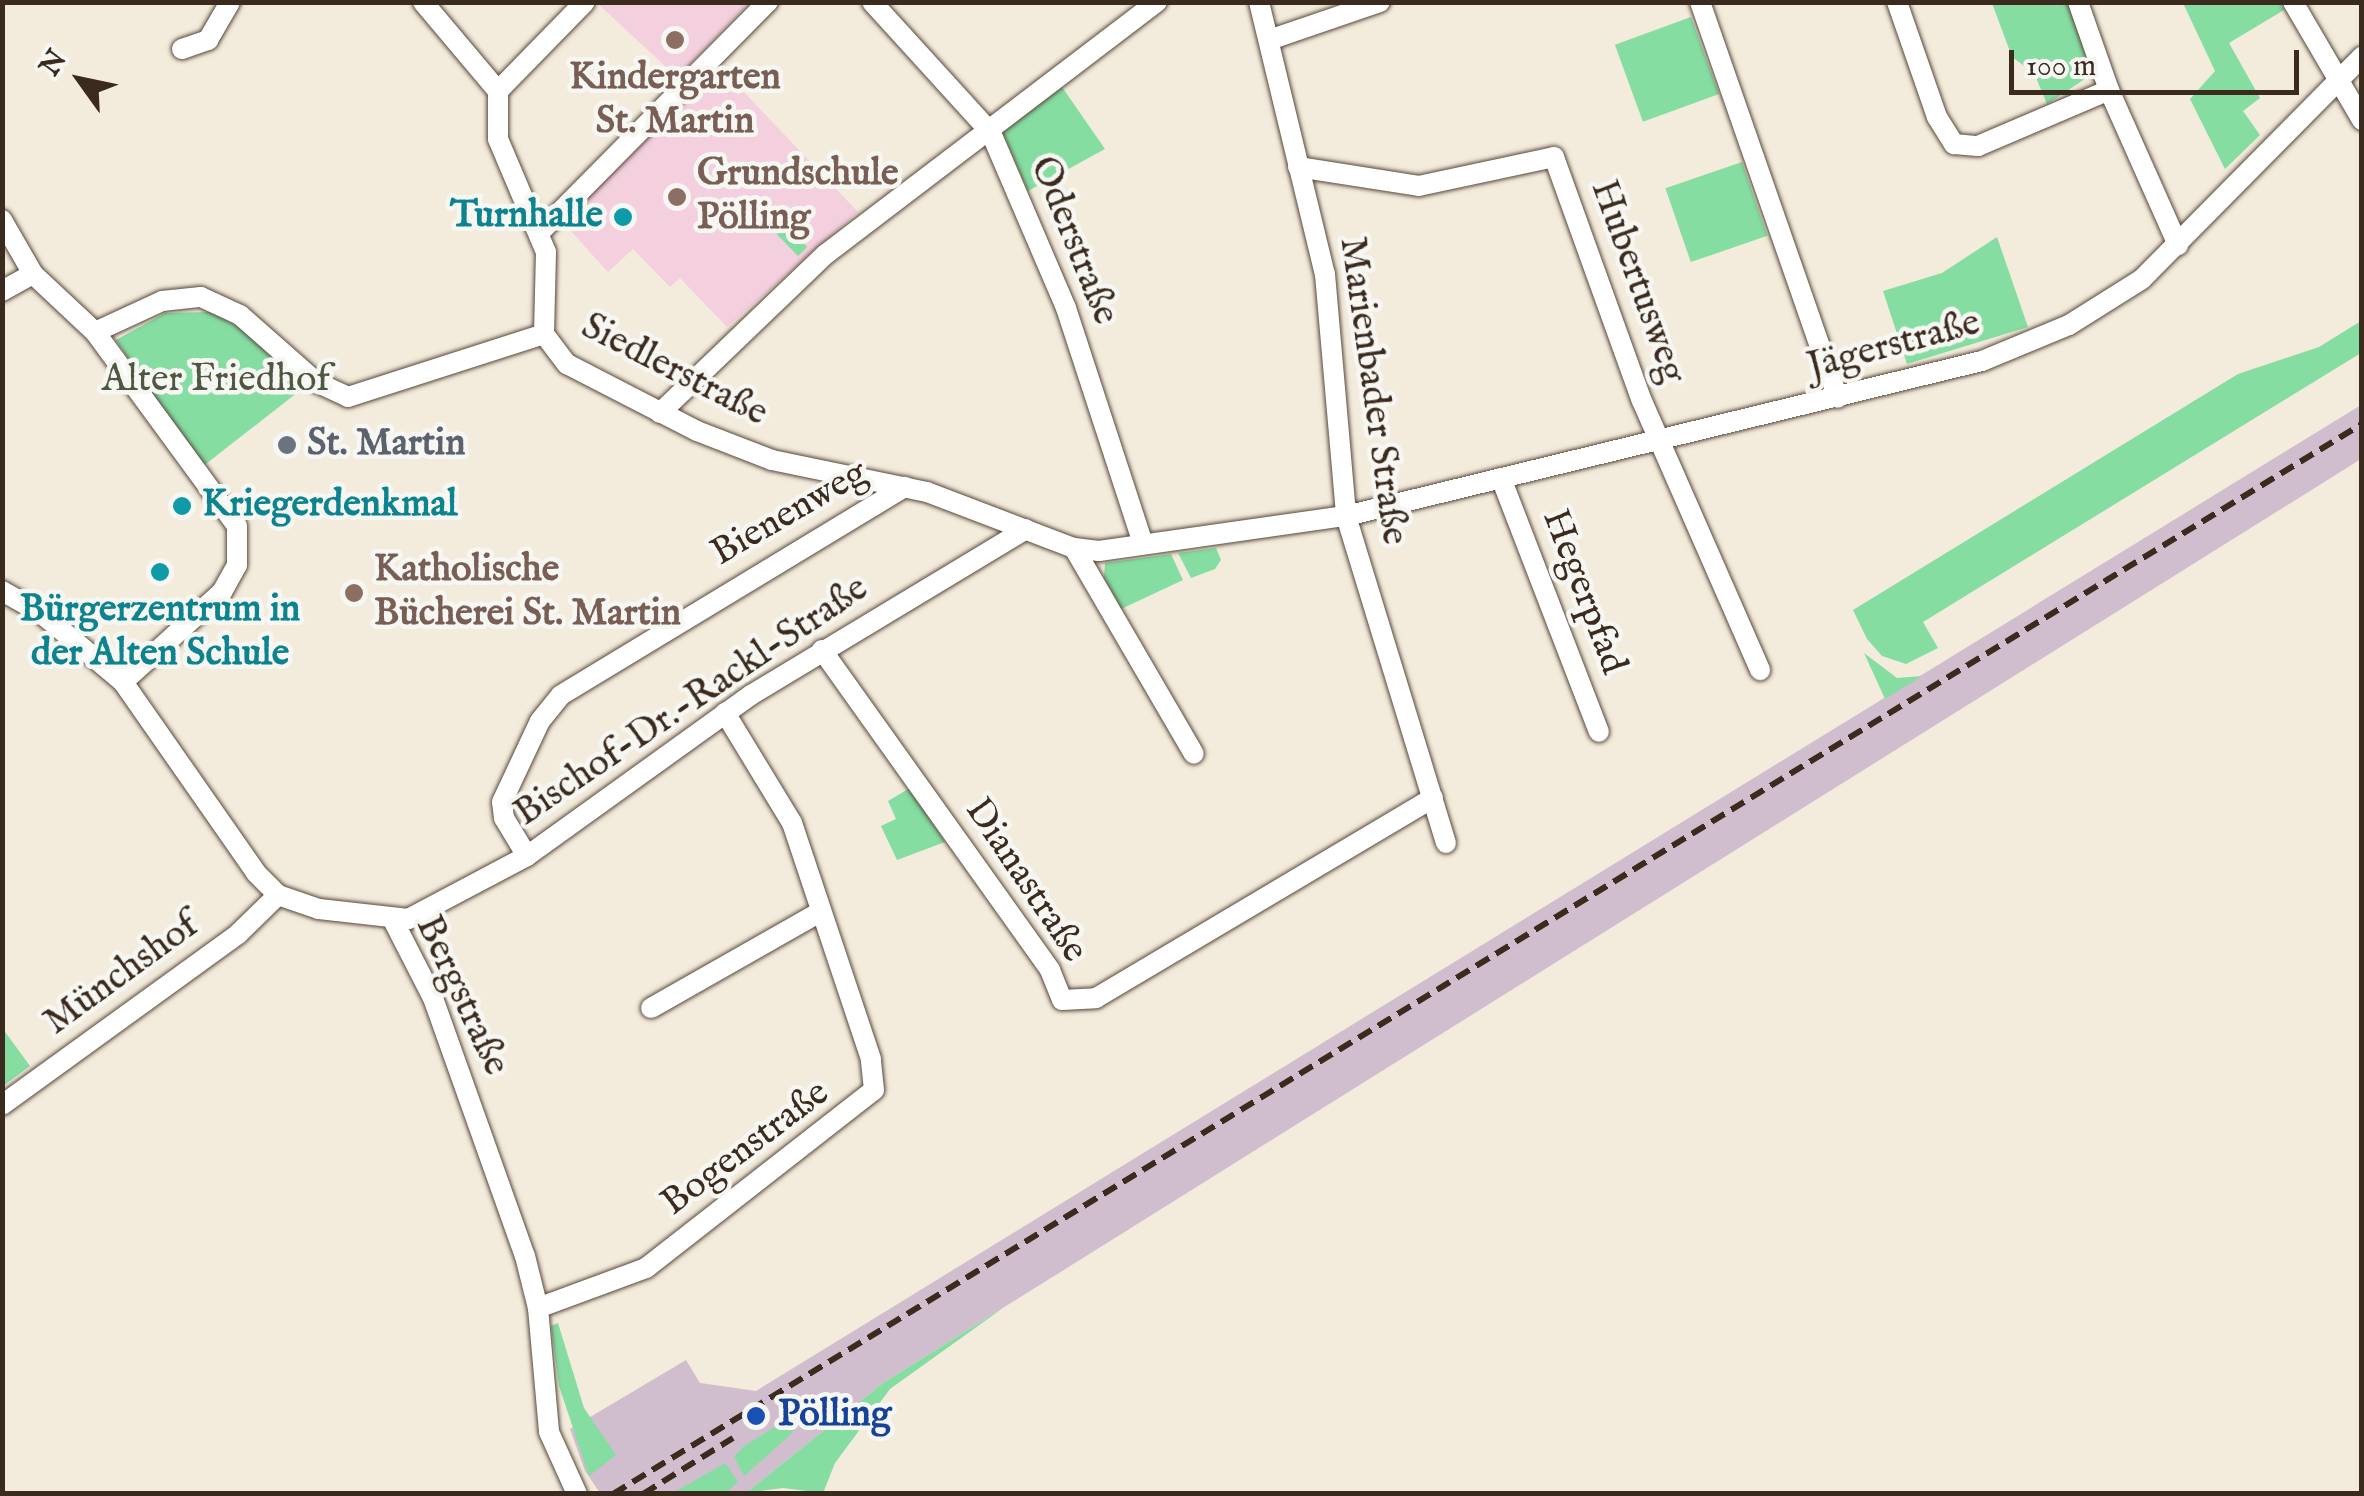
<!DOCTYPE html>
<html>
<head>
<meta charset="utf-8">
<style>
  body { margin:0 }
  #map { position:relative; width:2364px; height:1496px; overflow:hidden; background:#f3ebdb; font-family:"IM FELL English",serif }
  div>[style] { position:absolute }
  .built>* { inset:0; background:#f4cfde }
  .industrial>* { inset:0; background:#d0bdce }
  .green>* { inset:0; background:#85dda2; transform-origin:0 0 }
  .roads { filter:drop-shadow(0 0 2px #57473a) drop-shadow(0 0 2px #57473a) }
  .minor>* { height:20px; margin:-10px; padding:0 10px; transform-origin:10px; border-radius:10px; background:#fff }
  .rail>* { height:6px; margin-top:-3px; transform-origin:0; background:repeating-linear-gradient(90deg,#3b2a1e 0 15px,transparent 0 23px) }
  .dots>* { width:28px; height:28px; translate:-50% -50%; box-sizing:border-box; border:5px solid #f6f6f2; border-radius:50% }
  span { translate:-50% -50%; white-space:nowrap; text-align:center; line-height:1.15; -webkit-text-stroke:9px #f6f6f2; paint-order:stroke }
  .education-label { font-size:38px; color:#785e54; font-weight:700 }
  .left { translate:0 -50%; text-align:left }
  .culture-label { font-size:38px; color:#0d838f; font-weight:700 }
  .right { translate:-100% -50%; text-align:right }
  .street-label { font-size:38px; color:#3b2a1e }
  .park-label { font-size:38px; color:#4e573f }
  .worship-label { font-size:38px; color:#5b616d; font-weight:700 }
  .transit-label { font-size:38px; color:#164399; font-weight:700 }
  .frame { position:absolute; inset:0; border:5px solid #3b2a1e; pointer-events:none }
  .north { position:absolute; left:30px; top:30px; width:100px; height:100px; -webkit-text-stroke:8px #f6f6f2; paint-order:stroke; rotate:303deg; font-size:28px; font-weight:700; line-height:40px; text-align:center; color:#3b2a1e }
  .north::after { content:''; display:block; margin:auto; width:35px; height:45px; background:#3b2a1e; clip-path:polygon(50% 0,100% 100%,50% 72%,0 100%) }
  .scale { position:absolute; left:2009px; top:50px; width:290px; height:45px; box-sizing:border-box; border:5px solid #3b2a1e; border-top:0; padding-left:12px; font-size:30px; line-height:35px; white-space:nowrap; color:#3b2a1e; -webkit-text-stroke:8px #f6f6f2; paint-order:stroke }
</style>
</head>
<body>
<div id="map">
  <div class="built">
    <i style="clip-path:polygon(597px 3px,749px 3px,677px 77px)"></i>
    <i style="clip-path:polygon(718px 65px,858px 212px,727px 327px,680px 278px,670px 287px,633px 249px,608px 272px,560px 219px)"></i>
  </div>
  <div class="industrial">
    <i style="clip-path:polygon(2361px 405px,2361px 459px,883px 1383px,746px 1493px,600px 1493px,585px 1471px,570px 1429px,686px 1360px,700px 1383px,756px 1391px)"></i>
  </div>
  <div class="green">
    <i style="clip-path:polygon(1992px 3px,2070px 3px,2091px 75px,2047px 104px,2034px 73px,2012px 57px)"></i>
    <i style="clip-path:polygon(2183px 3px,2280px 3px,2284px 10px,2229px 43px,2260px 98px,2243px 111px,2260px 135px,2225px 169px,2190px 99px,2215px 71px)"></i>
    <i style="left:1691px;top:17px;width:82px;height:81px;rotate:70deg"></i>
    <i style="clip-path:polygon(1062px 87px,1105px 149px,1028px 191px,1002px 131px)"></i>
    <i style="left:1742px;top:162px;width:78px;height:81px;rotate:71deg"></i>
    <i style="left:758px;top:196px;width:71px;height:13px;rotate:46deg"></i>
    <i style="clip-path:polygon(1997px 237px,2028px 327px,1907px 364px,1883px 291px,1942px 273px)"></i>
    <i style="clip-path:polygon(212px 312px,250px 334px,307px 385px,202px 467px,116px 340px,165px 313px)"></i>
    <i style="clip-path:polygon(2361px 321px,2361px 353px,1923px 622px,1938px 648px,1906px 664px,1882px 656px,1867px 639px,1853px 610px,2238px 374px,2319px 347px)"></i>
    <i style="clip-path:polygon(1216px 548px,1221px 560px,1215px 569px,1191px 578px,1178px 553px)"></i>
    <i style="clip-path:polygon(1171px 554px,1183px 580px,1121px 609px,1104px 577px,1105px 563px)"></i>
    <i style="clip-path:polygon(1864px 653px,1897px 678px,1922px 676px,1885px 699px)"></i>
    <i style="clip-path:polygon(910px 788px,945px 842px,897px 860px,881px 826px,896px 819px,888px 801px)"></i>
    <i style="clip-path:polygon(3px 1029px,30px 1066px,3px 1086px,2px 1086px)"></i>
    <i style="clip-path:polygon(1003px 1308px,890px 1389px,835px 1463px,823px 1493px,783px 1488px,746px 1493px,883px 1383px)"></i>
    <i style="clip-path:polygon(558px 1323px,584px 1408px,616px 1455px,589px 1476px,559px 1386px,551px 1326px)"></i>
    <i style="clip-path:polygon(816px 1402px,789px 1436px,744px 1476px,734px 1457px,744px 1446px)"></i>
    <i style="clip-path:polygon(725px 1463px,738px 1482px,726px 1493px,673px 1493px)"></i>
  </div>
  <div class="roads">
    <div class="minor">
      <i style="left:423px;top:2px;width:116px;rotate:49.9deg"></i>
      <i style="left:498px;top:91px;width:48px;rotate:90deg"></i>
      <i style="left:498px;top:139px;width:123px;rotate:67deg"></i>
      <i style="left:546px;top:252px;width:82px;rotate:91.4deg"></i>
      <i style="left:544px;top:334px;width:38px;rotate:53deg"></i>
      <i style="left:567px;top:364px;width:146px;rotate:27.3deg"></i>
      <i style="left:697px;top:431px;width:80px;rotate:21.1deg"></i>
      <i style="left:772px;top:460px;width:158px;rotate:11.7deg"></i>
      <i style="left:927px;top:492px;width:157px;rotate:20.9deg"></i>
      <i style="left:1074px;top:548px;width:25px;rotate:7deg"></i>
      <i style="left:1099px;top:551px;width:249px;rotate:-8.1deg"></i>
      <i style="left:1346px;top:516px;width:655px;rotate:-13.7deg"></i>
      <i style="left:1982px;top:361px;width:94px;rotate:-22.5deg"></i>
      <i style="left:2069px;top:325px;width:86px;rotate:-32.2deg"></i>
      <i style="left:2142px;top:279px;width:313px;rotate:-45.3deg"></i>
      <i style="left:872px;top:2px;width:177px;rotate:47.7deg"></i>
      <i style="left:991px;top:133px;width:190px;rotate:66.8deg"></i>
      <i style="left:1066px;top:308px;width:248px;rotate:71.9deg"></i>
      <i style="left:1259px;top:2px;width:280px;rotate:76.4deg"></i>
      <i style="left:1325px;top:274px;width:243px;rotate:85deg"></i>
      <i style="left:1346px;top:516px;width:342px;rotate:73deg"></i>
      <i style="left:1700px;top:2px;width:419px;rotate:70.8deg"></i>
      <i style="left:1897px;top:2px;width:122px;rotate:70.8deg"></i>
      <i style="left:1937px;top:117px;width:32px;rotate:58deg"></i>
      <i style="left:1954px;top:144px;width:24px;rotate:5deg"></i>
      <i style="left:1978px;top:146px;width:142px;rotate:-23.1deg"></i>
      <i style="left:2078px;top:2px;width:93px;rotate:70.6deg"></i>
      <i style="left:2109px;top:90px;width:170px;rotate:66deg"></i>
      <i style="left:2293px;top:2px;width:137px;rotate:59.7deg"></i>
      <i style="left:1269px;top:40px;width:117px;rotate:-18.9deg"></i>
      <i style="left:182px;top:49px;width:28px;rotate:-19deg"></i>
      <i style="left:208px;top:40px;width:44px;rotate:-59.9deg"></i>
      <i style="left:498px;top:91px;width:124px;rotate:-45.7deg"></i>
      <i style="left:1298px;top:167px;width:122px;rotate:8.9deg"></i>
      <i style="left:1419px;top:186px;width:138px;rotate:-12.1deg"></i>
      <i style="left:1554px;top:157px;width:259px;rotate:70.2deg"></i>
      <i style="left:1642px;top:401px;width:294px;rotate:66.3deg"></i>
      <i style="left:2px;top:220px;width:62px;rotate:60.1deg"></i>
      <i style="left:33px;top:274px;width:85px;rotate:43.1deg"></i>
      <i style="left:95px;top:332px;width:240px;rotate:53.8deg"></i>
      <i style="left:237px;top:526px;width:39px;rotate:90deg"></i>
      <i style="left:237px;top:565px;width:31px;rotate:119deg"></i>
      <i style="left:222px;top:592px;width:134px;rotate:137.7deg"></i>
      <i style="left:540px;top:232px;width:324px;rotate:-45.3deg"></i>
      <i style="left:2px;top:291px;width:35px;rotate:-29deg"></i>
      <i style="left:95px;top:332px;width:74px;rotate:-24.8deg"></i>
      <i style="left:162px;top:301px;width:39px;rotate:-6deg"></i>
      <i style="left:201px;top:297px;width:43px;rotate:24.8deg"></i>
      <i style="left:240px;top:315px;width:101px;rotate:41.4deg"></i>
      <i style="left:316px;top:382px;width:35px;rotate:25deg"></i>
      <i style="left:348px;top:397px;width:206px;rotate:-17.8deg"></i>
      <i style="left:660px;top:413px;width:230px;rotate:-43.8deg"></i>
      <i style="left:826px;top:254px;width:416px;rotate:-37.3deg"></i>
      <i style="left:1501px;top:478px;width:272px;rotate:68.9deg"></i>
      <i style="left:1074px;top:548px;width:238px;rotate:59.8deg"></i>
      <i style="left:2px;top:591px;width:45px;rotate:29.4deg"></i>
      <i style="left:41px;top:613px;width:107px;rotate:40.1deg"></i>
      <i style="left:123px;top:682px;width:233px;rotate:55.1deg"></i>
      <i style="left:256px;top:873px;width:31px;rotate:45deg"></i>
      <i style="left:278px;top:895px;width:43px;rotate:18.9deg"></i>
      <i style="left:319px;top:909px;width:90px;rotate:6.4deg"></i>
      <i style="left:408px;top:919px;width:135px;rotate:-27.9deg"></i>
      <i style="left:527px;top:856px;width:276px;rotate:-35.7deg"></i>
      <i style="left:751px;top:695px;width:321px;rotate:-31.1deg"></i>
      <i style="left:822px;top:650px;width:393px;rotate:54.5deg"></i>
      <i style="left:1050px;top:970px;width:32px;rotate:68deg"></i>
      <i style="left:1062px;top:1000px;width:34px;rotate:-3deg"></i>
      <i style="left:1096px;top:998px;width:392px;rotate:-30.7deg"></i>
      <i style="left:527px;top:856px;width:44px;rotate:-121.2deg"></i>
      <i style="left:504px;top:818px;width:16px;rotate:-97deg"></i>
      <i style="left:502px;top:802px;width:89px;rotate:-64.9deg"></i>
      <i style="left:540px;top:721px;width:33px;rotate:-51deg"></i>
      <i style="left:561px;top:695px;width:402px;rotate:-31.2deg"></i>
      <i style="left:393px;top:920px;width:88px;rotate:62.9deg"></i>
      <i style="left:433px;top:998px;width:274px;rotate:70.4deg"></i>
      <i style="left:525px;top:1256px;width:54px;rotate:76deg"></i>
      <i style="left:538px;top:1308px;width:124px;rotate:84.9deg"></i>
      <i style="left:549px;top:1432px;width:68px;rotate:65.7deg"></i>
      <i style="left:651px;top:1008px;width:194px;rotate:-29.6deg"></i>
      <i style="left:2px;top:1105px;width:291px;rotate:-35.9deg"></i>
      <i style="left:238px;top:934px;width:56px;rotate:-44.3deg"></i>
      <i style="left:538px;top:1308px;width:115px;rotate:-20.3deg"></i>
      <i style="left:646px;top:1268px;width:289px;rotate:-38deg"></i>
      <i style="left:874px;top:1090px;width:31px;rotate:-96deg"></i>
      <i style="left:871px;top:1059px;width:249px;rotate:-108.5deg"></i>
      <i style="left:792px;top:823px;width:129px;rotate:-121.3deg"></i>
    </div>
  </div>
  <div class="rail">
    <i style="left:613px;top:1494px;width:2050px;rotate:-31.46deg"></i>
    <i style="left:643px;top:1494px;width:106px;rotate:-31.9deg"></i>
  </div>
  <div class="dots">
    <i style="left:675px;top:40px;background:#8d6e63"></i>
    <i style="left:677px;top:197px;background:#8d6e63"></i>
    <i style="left:623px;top:217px;background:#0f9aa8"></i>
    <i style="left:287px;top:445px;background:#6b7280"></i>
    <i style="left:182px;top:506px;background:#0f9aa8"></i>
    <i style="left:160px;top:572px;background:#0f9aa8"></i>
    <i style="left:354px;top:593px;background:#8d6e63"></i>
    <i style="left:756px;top:1416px;background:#1a4fb4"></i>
  </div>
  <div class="education-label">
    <span style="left:675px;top:101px">Kindergarten<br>St. Martin</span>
    <span class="left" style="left:697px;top:197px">Grundschule<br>Pölling</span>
    <span class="left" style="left:374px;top:593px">Katholische<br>Bücherei St. Martin</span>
  </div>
  <div class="culture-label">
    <span class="right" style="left:603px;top:217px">Turnhalle</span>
    <span class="left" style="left:202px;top:506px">Kriegerdenkmal</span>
    <span style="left:160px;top:633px">Bürgerzentrum in<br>der Alten Schule</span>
  </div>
  <div class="street-label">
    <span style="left:1073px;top:241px;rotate:68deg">Oderstraße</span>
    <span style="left:1637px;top:282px;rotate:70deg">Hubertusweg</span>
    <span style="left:1894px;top:346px;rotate:-15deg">Jägerstraße</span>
    <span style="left:674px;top:371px;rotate:27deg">Siedlerstraße</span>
    <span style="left:1372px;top:391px;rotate:82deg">Marienbader Straße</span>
    <span style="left:790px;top:514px;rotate:-30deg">Bienenweg</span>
    <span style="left:1583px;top:592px;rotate:69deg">Hegerpfad</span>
    <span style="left:692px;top:702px;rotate:-34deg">Bischof-Dr.-Rackl-Straße</span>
    <span style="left:1025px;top:881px;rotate:56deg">Dianastraße</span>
    <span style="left:122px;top:975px;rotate:-36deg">Münchshof</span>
    <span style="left:461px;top:996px;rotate:65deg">Bergstraße</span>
    <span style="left:746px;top:1149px;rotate:-37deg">Bogenstraße</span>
  </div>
  <div class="park-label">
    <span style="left:216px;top:381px">Alter Friedhof</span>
  </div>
  <div class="worship-label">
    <span class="left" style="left:307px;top:445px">St. Martin</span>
  </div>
  <div class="transit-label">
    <span class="left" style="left:778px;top:1416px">Pölling</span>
  </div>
  <div class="frame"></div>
  <div class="north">N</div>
  <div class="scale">100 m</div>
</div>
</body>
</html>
